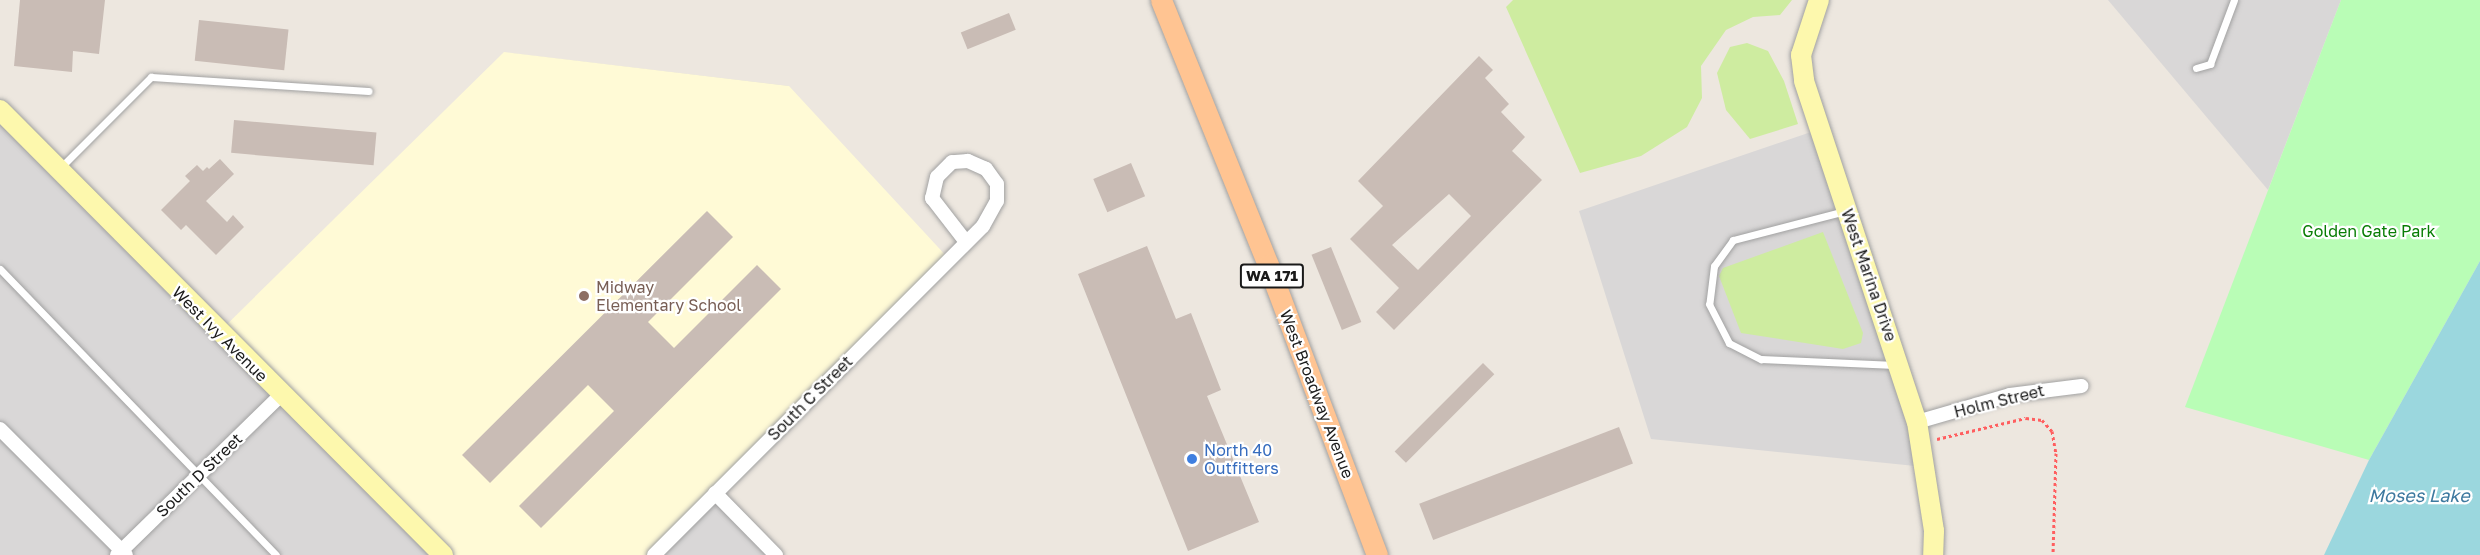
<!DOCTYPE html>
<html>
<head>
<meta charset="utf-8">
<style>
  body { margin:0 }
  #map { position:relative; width:2480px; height:555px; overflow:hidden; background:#ede7df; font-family:"Golos Text",sans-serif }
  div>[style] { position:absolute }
  .residential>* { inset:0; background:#d9d7d7 }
  .education>* { inset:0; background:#fffad6 }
  .grass>* { inset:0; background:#ceeca0 }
  .park>* { inset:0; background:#b9fdb6 }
  .water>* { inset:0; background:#9bd7de }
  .building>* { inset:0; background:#c9bcb5; transform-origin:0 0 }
  .path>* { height:3px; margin-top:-1.5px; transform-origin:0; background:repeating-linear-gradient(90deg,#ff5e5f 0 3px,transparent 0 6px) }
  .roads { filter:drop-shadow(0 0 2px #a1a1a1) drop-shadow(0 0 2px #a1a1a1) }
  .lane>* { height:7px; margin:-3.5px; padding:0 3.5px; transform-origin:3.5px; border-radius:3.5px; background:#fff }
  .street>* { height:14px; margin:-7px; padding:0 7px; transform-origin:7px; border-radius:7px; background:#fff }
  .secondary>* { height:20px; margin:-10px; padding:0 10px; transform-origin:10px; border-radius:10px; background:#fdf8ad }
  .primary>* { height:21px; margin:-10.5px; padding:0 10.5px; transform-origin:10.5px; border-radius:10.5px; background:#ffc492 }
  .dots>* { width:16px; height:16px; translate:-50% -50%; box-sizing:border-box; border:3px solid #fff; border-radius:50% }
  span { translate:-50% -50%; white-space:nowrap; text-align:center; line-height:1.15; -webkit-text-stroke:4.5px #fff; paint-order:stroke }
  .shield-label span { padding:2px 4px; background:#fff; border:2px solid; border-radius:4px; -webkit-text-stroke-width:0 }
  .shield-label { font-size:15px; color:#1a1a1a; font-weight:700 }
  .park-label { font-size:16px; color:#087d04 }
  .street-label { font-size:16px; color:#1a1a1a }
  .education-label { font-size:16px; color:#785e54 }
  .left { translate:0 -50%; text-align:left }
  .shop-label { font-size:16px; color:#366cbe }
  .water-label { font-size:18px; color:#3d799f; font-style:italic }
</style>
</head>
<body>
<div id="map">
  <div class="residential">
    <i style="clip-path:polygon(2108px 0,2341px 0,2268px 190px)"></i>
    <i style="clip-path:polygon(510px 53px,789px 86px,716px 493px,776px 555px,0 555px,0 110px,219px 332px)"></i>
    <i style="clip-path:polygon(1805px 58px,1925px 467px,1651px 439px,1579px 211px,1820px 129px)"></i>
  </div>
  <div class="education">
    <i style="clip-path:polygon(504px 52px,789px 86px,949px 259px,654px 555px,443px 555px,219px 332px)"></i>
  </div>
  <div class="grass">
    <i style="clip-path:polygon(1513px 0,1792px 0,1780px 15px,1753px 17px,1726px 30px,1701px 66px,1702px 98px,1687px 127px,1641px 156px,1580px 173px,1506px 7px)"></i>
    <i style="clip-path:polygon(1747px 43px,1768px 51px,1784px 81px,1798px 124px,1750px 139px,1726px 110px,1717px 73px,1730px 47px)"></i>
    <i style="clip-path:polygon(1823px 232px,1863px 333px,1861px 343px,1843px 349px,1741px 333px,1719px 276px,1723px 268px)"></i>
  </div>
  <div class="park">
    <i style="clip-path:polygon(2341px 0,2480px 0,2480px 261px,2369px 460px,2185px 407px)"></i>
  </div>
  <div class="water">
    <i style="clip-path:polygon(2480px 261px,2480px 555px,2324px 555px,2369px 460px)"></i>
  </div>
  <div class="building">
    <i style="clip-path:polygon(20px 0,105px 0,99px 54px,73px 51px,72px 72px,14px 66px)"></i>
    <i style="left:1009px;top:13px;width:18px;height:52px;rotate:68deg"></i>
    <i style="left:199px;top:20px;width:90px;height:41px;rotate:6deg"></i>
    <i style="clip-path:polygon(evenodd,1479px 56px,1493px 70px,1485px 78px,1509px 104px,1501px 112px,1525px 137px,1512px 151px,1542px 180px,1394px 330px,1376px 312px,1399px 288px,1350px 239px,1383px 206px,1358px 181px,1479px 56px,1449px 194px,1471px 216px,1418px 270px,1392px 245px,1449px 194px)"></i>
    <i style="left:234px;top:120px;width:143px;height:33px;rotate:5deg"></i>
    <i style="clip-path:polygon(220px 159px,234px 174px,206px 201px,227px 222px,233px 215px,244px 227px,216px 255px,186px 225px,181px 230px,161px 210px,190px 181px,185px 176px,197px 165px,203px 171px,207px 167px,209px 169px)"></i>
    <i style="left:1131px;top:163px;width:36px;height:41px;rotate:67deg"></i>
    <i style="clip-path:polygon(707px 211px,733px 237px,648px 322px,674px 348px,757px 265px,781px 289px,541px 528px,519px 506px,614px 411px,588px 385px,490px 483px,462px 455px)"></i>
    <i style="clip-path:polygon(1147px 246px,1176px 319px,1191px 313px,1221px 390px,1207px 396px,1259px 522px,1188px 551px,1078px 274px)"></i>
    <i style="left:1331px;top:247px;width:81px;height:21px;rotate:68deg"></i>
    <i style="left:1483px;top:363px;width:16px;height:125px;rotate:45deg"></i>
    <i style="left:1619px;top:427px;width:39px;height:214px;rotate:69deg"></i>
  </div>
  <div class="path">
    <i style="left:1937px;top:439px;width:91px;rotate:-13.3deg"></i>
    <i style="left:2026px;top:418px;width:16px;rotate:7deg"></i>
    <i style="left:2042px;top:420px;width:15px;rotate:48deg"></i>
    <i style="left:2052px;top:431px;width:22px;rotate:80deg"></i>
    <i style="left:2056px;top:453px;width:102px;rotate:91.7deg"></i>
  </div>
  <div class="roads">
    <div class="lane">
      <i style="left:2196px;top:68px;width:15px;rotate:-16deg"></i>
      <i style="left:2210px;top:64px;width:68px;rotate:-69.4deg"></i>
      <i style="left:60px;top:168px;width:129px;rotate:-45deg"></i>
      <i style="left:151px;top:77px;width:218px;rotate:3.7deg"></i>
      <i style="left:1845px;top:211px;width:116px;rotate:165.5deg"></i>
      <i style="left:1733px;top:240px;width:32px;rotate:126deg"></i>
      <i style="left:1714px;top:266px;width:38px;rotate:97deg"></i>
      <i style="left:1709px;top:304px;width:44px;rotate:62.9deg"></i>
      <i style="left:1729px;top:343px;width:36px;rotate:27deg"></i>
      <i style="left:1761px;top:359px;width:134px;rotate:2.6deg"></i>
      <i style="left:0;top:269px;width:397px;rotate:46deg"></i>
    </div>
    <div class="street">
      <i style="left:1917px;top:422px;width:97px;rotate:-16.2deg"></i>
      <i style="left:2010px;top:395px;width:72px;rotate:-7.2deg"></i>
      <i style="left:0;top:429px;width:178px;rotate:45deg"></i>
      <i style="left:715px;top:493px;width:87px;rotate:45.5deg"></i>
      <i style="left:117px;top:555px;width:229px;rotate:-44.3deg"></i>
      <i style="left:654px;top:555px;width:465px;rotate:-45deg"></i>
      <i style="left:983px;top:226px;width:29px;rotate:-61deg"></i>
      <i style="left:997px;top:201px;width:17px;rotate:-90deg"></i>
      <i style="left:997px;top:184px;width:19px;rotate:-126deg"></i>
      <i style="left:986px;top:169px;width:20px;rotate:-156deg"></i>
      <i style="left:968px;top:161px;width:16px;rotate:176deg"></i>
      <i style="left:952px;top:162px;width:21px;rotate:135deg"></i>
      <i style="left:937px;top:177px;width:22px;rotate:103deg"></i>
      <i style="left:932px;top:198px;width:56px;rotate:52.3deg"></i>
    </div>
    <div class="secondary">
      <i style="left:1819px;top:0;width:58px;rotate:108.1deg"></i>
      <i style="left:1801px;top:55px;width:26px;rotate:83deg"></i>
      <i style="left:1804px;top:81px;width:359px;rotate:71.7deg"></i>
      <i style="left:1917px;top:422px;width:110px;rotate:81.1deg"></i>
      <i style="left:1934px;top:531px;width:24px;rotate:92deg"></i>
      <i style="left:0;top:110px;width:628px;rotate:45.13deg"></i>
    </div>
    <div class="primary">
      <i style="left:1161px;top:0;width:286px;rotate:68deg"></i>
      <i style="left:1268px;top:265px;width:310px;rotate:69.4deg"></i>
    </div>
  </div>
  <div class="dots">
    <i style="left:584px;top:296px;background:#8d6e63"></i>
    <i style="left:1192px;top:459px;background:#3f7fe0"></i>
  </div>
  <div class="shield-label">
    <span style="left:1272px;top:276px">WA 171</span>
  </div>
  <div class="park-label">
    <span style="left:2369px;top:231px">Golden Gate Park</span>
  </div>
  <div class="street-label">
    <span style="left:1869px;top:275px;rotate:71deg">West Marina Drive</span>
    <span style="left:220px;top:334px;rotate:45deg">West Ivy Avenue</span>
    <span style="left:1317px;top:394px;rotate:69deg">West Broadway Avenue</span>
    <span style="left:810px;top:398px;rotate:-45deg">South C Street</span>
    <span style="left:1999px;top:401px;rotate:-14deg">Holm Street</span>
    <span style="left:199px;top:475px;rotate:-44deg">South D Street</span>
  </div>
  <div class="education-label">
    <span class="left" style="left:596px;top:296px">Midway<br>Elementary School</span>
  </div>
  <div class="shop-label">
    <span class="left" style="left:1204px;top:459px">North 40<br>Outfitters</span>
  </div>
  <div class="water-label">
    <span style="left:2419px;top:495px">Moses Lake</span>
  </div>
</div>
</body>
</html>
